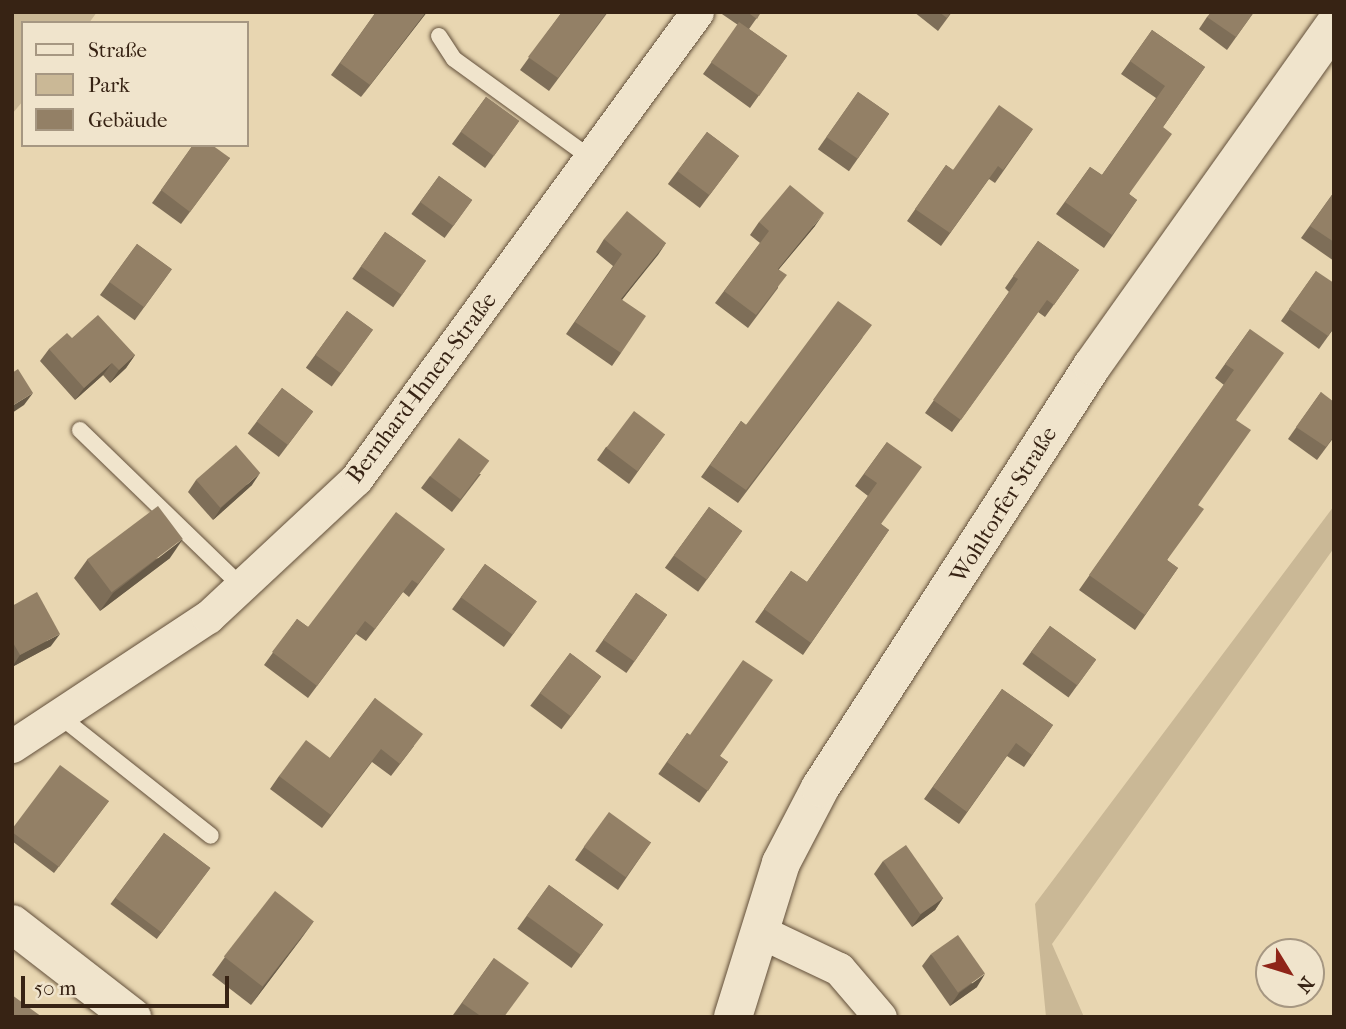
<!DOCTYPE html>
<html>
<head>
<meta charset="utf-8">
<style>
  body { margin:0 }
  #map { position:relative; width:1346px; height:1029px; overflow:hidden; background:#e8d6b1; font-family:"IM FELL French Canon",serif }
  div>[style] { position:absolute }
  .green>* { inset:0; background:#cab896 }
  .roads { filter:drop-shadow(0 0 2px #63503b) drop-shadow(0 0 2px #63503b) }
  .service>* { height:16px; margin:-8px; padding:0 8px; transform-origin:8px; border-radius:8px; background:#f0e4cc }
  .minor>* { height:33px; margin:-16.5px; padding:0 16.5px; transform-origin:16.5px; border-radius:16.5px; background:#f0e4cc }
  .tertiary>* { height:38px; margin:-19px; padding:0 19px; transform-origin:19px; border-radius:19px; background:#f0e4cc }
  .wall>* { inset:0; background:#7e6e58; transform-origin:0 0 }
  .shaded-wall>* { inset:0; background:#675a47 }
  .building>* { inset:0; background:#938066; transform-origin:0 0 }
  span { translate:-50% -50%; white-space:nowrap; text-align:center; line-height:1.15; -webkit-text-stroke:5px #f0e4cc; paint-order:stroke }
  .street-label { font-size:23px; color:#372314 }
  .frame { position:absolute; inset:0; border:14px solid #372314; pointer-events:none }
  .legend { position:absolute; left:21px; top:21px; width:228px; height:126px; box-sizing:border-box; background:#f0e4cc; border:2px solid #a69782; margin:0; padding:9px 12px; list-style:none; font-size:21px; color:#372314 }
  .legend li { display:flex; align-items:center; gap:14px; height:35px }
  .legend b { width:35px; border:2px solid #a69782 }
  .north { position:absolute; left:1255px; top:938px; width:70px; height:70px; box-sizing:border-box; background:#f0e4cc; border:2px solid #a69782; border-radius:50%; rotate:128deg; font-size:19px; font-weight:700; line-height:28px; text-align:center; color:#372314 }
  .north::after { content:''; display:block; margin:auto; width:24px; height:32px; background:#8f2418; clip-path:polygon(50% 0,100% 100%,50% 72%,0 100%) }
  .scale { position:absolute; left:21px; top:976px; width:208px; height:32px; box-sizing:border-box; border:4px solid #372314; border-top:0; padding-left:9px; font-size:21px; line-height:24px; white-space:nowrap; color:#372314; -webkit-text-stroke:5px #f0e4cc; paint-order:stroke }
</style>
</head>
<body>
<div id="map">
  <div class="green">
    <i style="clip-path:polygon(12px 12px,97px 12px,89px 23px,23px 23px,23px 101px,12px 114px)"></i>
    <i style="clip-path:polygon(1334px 506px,1334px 548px,1052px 944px,1084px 1017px,1046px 1017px,1035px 904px)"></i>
  </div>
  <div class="roads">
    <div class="service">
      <i style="left:439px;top:36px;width:27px;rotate:57deg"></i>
      <i style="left:454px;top:59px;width:170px;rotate:35.9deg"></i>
      <i style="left:80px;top:430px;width:226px;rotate:44.1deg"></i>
      <i style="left:61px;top:717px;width:191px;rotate:38.4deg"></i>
    </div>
    <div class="minor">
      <i style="left:12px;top:746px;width:235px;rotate:-33.4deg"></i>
      <i style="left:208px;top:617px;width:202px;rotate:-43deg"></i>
      <i style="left:356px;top:479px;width:578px;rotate:-53.86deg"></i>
      <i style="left:761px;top:932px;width:86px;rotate:25.4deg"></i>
      <i style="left:839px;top:969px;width:63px;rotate:49.5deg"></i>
    </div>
    <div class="tertiary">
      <i style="left:12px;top:924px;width:152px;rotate:37.8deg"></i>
      <i style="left:733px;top:1017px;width:161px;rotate:-72.7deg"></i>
      <i style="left:781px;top:863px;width:85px;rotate:-62.5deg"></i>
      <i style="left:820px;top:788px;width:502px;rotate:-57.2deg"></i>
      <i style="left:1092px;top:366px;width:418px;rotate:-54.6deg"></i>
    </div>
  </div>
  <div class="wall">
    <i style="clip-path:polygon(376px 12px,427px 12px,361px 97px,331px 75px)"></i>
    <i style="clip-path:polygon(562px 12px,608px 12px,549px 91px,520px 70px)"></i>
    <i style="clip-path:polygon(719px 12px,761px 12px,749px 29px,787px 56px,750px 108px,703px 74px,738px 25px)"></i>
    <i style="clip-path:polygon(914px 12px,952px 12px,938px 31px)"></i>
    <i style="clip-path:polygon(1254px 12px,1227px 50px,1199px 29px,1207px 17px)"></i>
    <i style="clip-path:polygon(1152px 30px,1205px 67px,1163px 127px,1129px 194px,1137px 200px,1104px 248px,1056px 214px,1090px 167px,1102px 175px,1156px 98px,1121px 74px)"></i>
    <i style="left:858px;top:92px;width:38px;height:70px;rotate:35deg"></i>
    <i style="left:486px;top:97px;width:41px;height:58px;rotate:36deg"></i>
    <i style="clip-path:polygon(1033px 129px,995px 183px,989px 179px,941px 246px,907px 221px,946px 165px,953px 170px)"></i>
    <i style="left:707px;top:132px;width:40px;height:65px;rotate:37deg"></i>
    <i style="clip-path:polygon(193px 145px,230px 158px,181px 224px,152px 203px)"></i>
    <i style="left:439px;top:176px;width:41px;height:47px;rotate:36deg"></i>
    <i style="clip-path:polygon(1334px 192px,1334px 261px,1301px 238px)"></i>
    <i style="clip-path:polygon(759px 222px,815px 226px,779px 269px,778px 288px,748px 328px,715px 303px,760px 243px,750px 235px)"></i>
    <i style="left:385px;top:232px;width:50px;height:57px;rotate:35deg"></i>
    <i style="clip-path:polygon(604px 239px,666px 243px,622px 300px,621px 353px,612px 366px,566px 334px,613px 266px,596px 252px)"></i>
    <i style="clip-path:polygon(1038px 241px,1079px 270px,1045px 317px,1038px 312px,952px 432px,925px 413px,1009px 292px,1005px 288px)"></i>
    <i style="left:137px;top:244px;width:43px;height:63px;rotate:36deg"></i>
    <i style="clip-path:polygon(1316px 271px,1334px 328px,1319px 349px,1281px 321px)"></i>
    <i style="left:347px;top:311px;width:32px;height:70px;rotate:36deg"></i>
    <i style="clip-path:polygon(1250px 329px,1236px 420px,1198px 505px,1167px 560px,1178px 568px,1135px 630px,1079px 590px,1224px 385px,1215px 378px)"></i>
    <i style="clip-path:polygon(863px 337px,738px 503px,701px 477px,741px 421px,746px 425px)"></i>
    <i style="clip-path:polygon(72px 338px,135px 355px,126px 368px,110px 383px,103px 375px,75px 400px,40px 361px,49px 349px)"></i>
    <i style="left:282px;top:388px;width:39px;height:57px;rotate:37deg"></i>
    <i style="clip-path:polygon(1321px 392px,1334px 437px,1317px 460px,1288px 439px)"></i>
    <i style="clip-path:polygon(665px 434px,629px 484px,597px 460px,606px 447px)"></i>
    <i style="clip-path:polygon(887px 442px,881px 524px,889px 530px,803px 655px,755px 622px,791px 571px,807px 582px,868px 496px,855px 486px)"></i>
    <i style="clip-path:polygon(481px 474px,452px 512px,421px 488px,430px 476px)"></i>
    <i style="clip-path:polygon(196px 480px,252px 485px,213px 520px,188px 492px)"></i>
    <i style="left:709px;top:507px;width:41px;height:75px;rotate:36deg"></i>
    <i style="clip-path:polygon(445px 549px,409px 597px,403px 592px,366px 641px,356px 634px,308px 698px,264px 665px,297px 619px,308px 627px)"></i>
    <i style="clip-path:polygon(170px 558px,100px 611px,74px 578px,87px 560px)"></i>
    <i style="left:485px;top:564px;width:64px;height:56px;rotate:36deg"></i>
    <i style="left:636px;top:593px;width:38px;height:71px;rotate:35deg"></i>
    <i style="clip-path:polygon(12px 606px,51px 646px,12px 667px)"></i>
    <i style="left:1050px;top:626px;width:57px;height:47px;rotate:36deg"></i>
    <i style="left:570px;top:653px;width:39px;height:66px;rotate:37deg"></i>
    <i style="clip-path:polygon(1002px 689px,1053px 725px,1024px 767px,1007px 756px,959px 824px,924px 799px)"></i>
    <i style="clip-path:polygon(375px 698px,414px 746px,391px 776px,372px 762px,322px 828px,270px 789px,279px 776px,330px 758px)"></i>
    <i style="left:687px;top:733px;width:50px;height:50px;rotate:35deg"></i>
    <i style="clip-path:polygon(109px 801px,54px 873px,12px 841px,12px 829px)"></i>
    <i style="left:164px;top:833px;width:58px;height:89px;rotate:37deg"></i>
    <i style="clip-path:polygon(651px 842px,618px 890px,575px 860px,584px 847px)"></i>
    <i style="clip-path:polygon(883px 861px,943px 898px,935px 910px,912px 927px,874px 874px)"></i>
    <i style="left:549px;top:885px;width:67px;height:54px;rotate:36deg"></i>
    <i style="clip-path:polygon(314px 921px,251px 1005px,212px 975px,225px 957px)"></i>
    <i style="clip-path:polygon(931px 954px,977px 987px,950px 1006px,922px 966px)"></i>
    <i style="clip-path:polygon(494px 958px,504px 1017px,455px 1017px,453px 1015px)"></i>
  </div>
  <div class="shaded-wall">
    <i style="clip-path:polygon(426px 12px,427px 12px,361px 97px,370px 85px)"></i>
    <i style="clip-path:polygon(824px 213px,815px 226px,769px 281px,778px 269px)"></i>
    <i style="clip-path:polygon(666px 243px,658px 255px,612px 312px,621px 299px)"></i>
    <i style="clip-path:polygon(135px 355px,126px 368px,110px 383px,119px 370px)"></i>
    <i style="clip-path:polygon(112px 363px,103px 375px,75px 400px,84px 388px)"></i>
    <i style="clip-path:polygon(33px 393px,24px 405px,12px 413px,12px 406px)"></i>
    <i style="clip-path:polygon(260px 473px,252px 485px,213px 520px,221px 508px)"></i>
    <i style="clip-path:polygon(183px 539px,170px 558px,100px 611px,113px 593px)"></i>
    <i style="clip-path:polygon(60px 634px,51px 646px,12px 667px,20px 655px)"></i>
    <i style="clip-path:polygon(943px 898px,935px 910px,912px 927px,921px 914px)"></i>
    <i style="clip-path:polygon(314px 921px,301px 939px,251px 1005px,264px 986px)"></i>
    <i style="clip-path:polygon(985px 974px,977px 987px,950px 1006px,959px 993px)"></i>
  </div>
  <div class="building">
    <i style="clip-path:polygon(376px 12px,426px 12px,370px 85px,340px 63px)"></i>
    <i style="clip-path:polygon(562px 12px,607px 12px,558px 78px,528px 57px)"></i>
    <i style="clip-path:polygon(747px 12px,761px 12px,757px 19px)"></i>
    <i style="clip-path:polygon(939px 12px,951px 12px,947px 18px)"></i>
    <i style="clip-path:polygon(1211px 12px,1254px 12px,1236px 37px,1207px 17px)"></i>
    <i style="left:739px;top:22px;width:59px;height:49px;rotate:35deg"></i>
    <i style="clip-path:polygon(1152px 30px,1205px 67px,1163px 127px,1172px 134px,1129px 194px,1137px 200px,1112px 235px,1065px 202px,1090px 167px,1102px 175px,1165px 86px,1130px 61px)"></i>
    <i style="left:858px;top:92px;width:38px;height:55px;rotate:35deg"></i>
    <i style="left:486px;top:97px;width:41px;height:43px;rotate:36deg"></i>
    <i style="clip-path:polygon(999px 105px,1033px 129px,1003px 170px,998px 166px,950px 233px,915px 209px,946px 165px,953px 170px)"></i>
    <i style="left:707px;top:132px;width:40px;height:49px;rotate:37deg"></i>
    <i style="clip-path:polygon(193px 145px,212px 145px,230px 158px,190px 212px,161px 190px)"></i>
    <i style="left:439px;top:176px;width:41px;height:32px;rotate:36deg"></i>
    <i style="clip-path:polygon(790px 185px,824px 213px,778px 269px,787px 275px,756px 315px,724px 291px,769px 231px,759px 222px)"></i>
    <i style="clip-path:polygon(1334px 192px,1334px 242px,1310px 226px)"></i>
    <i style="clip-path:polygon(627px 211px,666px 243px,621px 299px,646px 316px,621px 353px,575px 322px,622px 254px,604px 239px)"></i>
    <i style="left:385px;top:232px;width:50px;height:42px;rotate:35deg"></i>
    <i style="clip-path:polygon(1038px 241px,1079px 270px,1054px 305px,1047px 300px,961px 420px,933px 400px,1018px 279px,1013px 276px)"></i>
    <i style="left:137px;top:244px;width:43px;height:47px;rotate:36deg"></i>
    <i style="clip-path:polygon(1316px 271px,1334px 283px,1334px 328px,1328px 336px,1289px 309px)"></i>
    <i style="clip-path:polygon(838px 301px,872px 325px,746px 490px,710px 465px,741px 421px,746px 425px)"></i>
    <i style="left:347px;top:311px;width:32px;height:54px;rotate:36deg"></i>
    <i style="clip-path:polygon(98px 315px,135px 355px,119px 370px,112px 363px,84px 388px,49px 349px,67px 333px,72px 338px)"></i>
    <i style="clip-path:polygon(1250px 329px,1284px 353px,1236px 420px,1251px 430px,1198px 505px,1204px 509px,1167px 560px,1178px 568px,1145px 615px,1089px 575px,1234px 370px,1225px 364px)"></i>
    <i style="clip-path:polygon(18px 369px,33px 393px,12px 406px,12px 373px)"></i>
    <i style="left:282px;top:388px;width:39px;height:42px;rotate:37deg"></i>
    <i style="clip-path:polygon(1321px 392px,1334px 402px,1334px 436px,1326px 447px,1296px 427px)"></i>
    <i style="left:634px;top:411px;width:39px;height:46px;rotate:37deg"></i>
    <i style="left:459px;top:438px;width:38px;height:48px;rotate:37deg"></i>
    <i style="clip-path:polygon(887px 442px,922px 467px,881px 524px,889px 530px,811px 643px,764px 609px,791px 571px,807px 582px,877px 483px,864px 474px)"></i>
    <i style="left:236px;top:445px;width:37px;height:53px;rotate:49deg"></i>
    <i style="left:158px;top:506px;width:41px;height:89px;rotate:53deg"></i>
    <i style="left:709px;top:507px;width:41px;height:60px;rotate:36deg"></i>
    <i style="clip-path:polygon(396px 512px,445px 549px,418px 584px,412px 580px,375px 629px,365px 621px,317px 686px,272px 652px,297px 619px,308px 627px)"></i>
    <i style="left:485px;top:564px;width:64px;height:41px;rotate:36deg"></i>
    <i style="clip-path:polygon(37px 592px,60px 634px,20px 655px,12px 641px,12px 606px)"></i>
    <i style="left:636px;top:593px;width:38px;height:57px;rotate:35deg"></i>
    <i style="left:1050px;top:626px;width:57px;height:32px;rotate:36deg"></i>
    <i style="left:570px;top:653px;width:39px;height:50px;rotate:37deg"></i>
    <i style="clip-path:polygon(743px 660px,773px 680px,720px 756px,728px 762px,708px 791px,667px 762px,687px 733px,690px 735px)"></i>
    <i style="clip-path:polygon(1002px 689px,1053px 725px,1032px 755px,1016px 743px,967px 812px,933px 787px)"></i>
    <i style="clip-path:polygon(375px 698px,423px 734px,400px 764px,381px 749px,331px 815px,279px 776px,306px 740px,330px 758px)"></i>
    <i style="clip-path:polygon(60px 765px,109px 801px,59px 867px,12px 832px,12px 829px)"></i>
    <i style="left:609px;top:812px;width:52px;height:43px;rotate:36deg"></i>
    <i style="left:164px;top:833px;width:58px;height:81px;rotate:37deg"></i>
    <i style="left:906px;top:845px;width:65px;height:28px;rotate:55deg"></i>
    <i style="left:549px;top:885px;width:67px;height:38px;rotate:36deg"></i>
    <i style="left:275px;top:891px;width:49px;height:83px;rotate:38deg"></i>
    <i style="left:958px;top:935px;width:47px;height:33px;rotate:55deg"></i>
    <i style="clip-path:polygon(494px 958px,529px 983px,504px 1017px,482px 1017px,462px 1003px)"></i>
    <i style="clip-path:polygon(12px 995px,42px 1017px,12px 1017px)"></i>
  </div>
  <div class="street-label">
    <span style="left:422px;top:388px;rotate:-53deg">Bernhard-Ihnen-Straße</span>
    <span style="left:1004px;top:505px;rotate:-58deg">Wohltorfer Straße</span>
  </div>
  <div class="frame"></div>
  <ul class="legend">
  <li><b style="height:9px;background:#f0e4cc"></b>Straße</li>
  <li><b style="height:19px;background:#cab896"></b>Park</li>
  <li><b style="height:19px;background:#938066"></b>Gebäude</li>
  </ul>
  <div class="north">N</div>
  <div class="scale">50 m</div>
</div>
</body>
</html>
